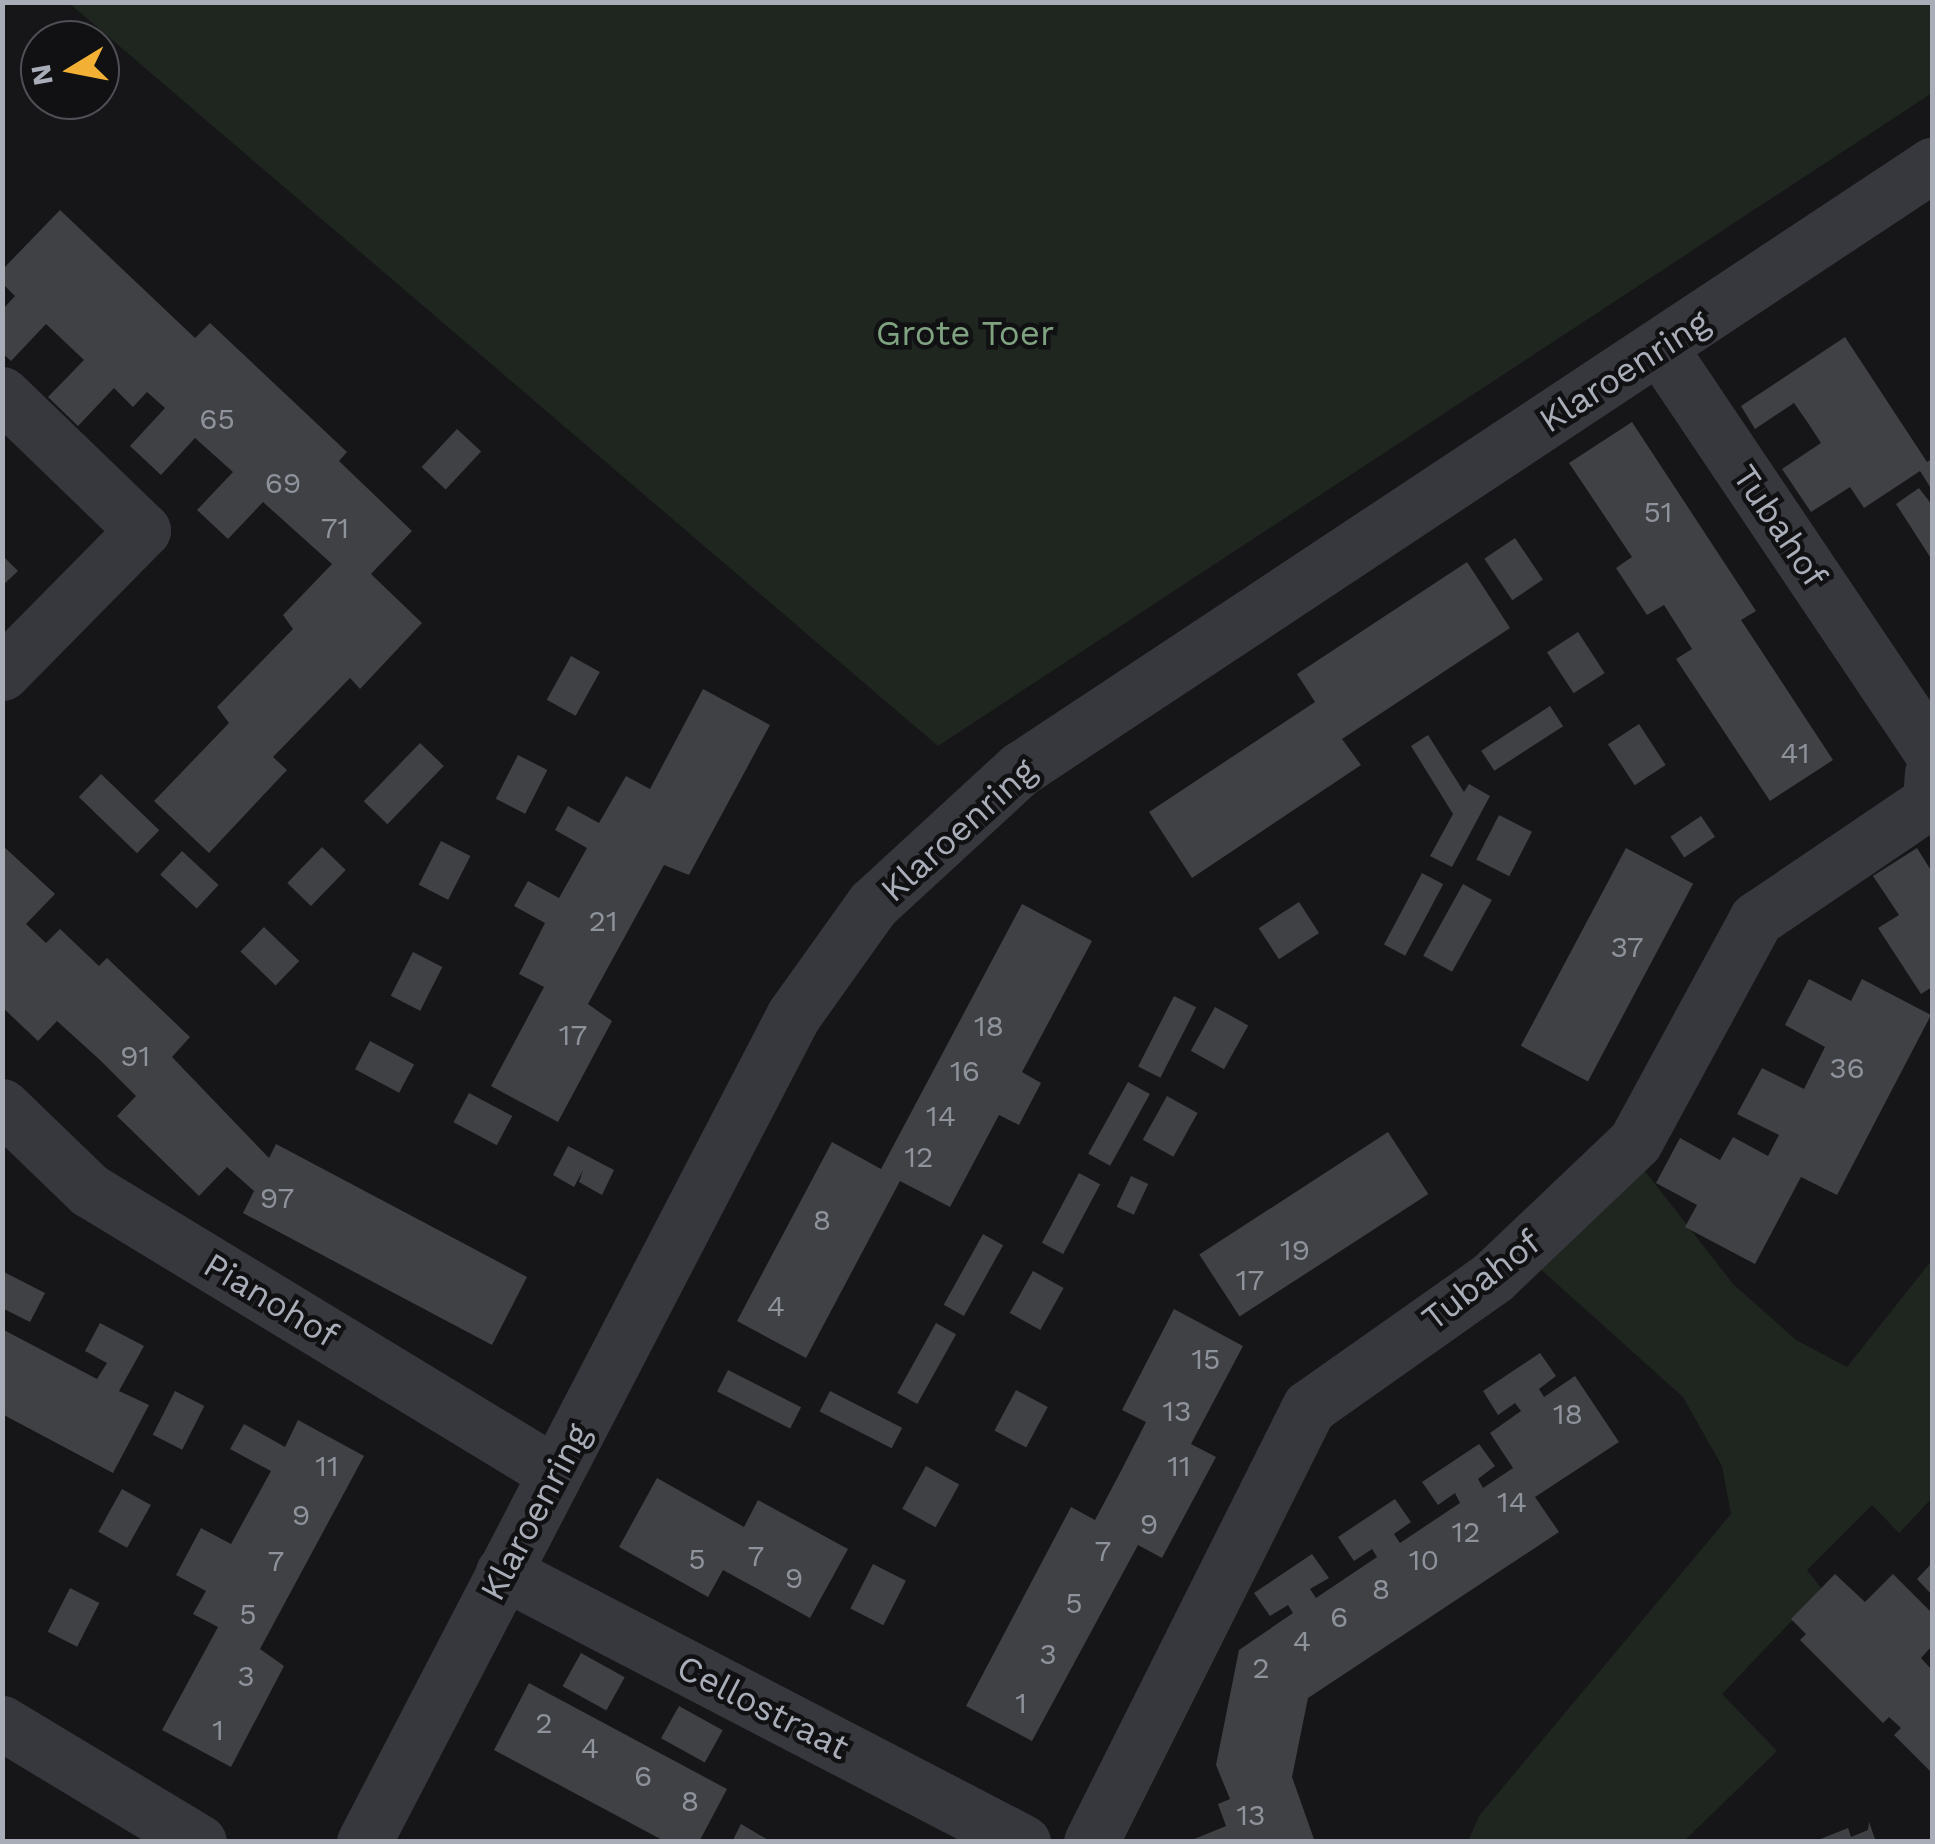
<!DOCTYPE html>
<html>
<head>
<meta charset="utf-8">
<style>
  body { margin:0 }
  #map { position:relative; width:1935px; height:1844px; overflow:hidden; background:#161618; font-family:"Work Sans",sans-serif }
  div>[style] { position:absolute }
  .green>* { inset:0; background:#1e261f }
  .building>* { inset:0; background:#404145; transform-origin:0 0 }
  .minor>* { height:55px; margin:-27.5px; padding:0 27.5px; transform-origin:27.5px; border-radius:27.5px; background:#37383d }
  span { translate:-50% -50%; white-space:nowrap; text-align:center; line-height:1.15; -webkit-text-stroke:9px #111113; paint-order:stroke }
  .number-label { font-size:30px; color:#8e929b }
  .number-label span { -webkit-text-stroke-width:0 }
  .park-label { font-size:35px; color:#7fa381 }
  .street-label { font-size:35px; color:#a8adb8 }
  .frame { position:absolute; inset:0; border:5px solid #a8adb8; pointer-events:none }
  .north { position:absolute; left:20px; top:20px; width:100px; height:100px; box-sizing:border-box; background:#111113; border:2px solid #4d4f55; border-radius:50%; rotate:260deg; font-size:28px; font-weight:700; line-height:40px; text-align:center; color:#a8adb8 }
  .north::after { content:''; display:block; margin:auto; width:35px; height:45px; background:#f2b134; clip-path:polygon(50% 0,100% 100%,50% 72%,0 100%) }
</style>
</head>
<body>
<div id="map">
  <div class="green">
    <i style="clip-path:polygon(1932px 2px,1932px 93px,938px 746px,69px 3px)"></i>
    <i style="clip-path:polygon(1645px 1171px,1733px 1284px,1796px 1340px,1847px 1367px,1932px 1260px,1932px 1498px,1899px 1533px,1872px 1505px,1807px 1570px,1822px 1589px,1722px 1694px,1777px 1751px,1684px 1841px,1468px 1842px,1479px 1816px,1731px 1514px,1722px 1466px,1683px 1397px,1536px 1265px)"></i>
  </div>
  <div class="building">
    <i style="clip-path:polygon(60px 210px,195px 338px,210px 323px,347px 452px,339px 461px,412px 531px,371px 574px,422px 623px,360px 689px,350px 678px,273px 757px,287px 770px,209px 853px,154px 801px,229px 723px,217px 707px,293px 629px,283px 615px,332px 564px,263px 502px,228px 539px,197px 510px,233px 472px,195px 438px,161px 475px,130px 446px,165px 408px,147px 392px,133px 407px,114px 388px,78px 426px,48px 397px,84px 360px,46px 324px,11px 361px,2px 353px,2px 310px,15px 296px,2px 283px,2px 270px)"></i>
    <i style="clip-path:polygon(1845px 337px,1927px 462px,1932px 459px,1932px 490px,1920px 471px,1864px 508px,1850px 487px,1811px 512px,1782px 469px,1821px 443px,1808px 423px,1794px 403px,1755px 429px,1741px 406px)"></i>
    <i style="clip-path:polygon(1632px 422px,1756px 611px,1741px 620px,1833px 760px,1770px 801px,1676px 659px,1692px 649px,1664px 605px,1647px 615px,1616px 568px,1632px 557px,1569px 463px)"></i>
    <i style="left:457px;top:429px;width:33px;height:52px;rotate:43deg"></i>
    <i style="clip-path:polygon(1919px 488px,1932px 505px,1932px 560px,1896px 504px)"></i>
    <i style="left:1515px;top:538px;width:50px;height:37px;rotate:56deg"></i>
    <i style="clip-path:polygon(2px 555px,18px 571px,2px 586px)"></i>
    <i style="clip-path:polygon(1467px 562px,1510px 628px,1342px 739px,1361px 765px,1192px 878px,1149px 812px,1315px 702px,1297px 674px)"></i>
    <i style="left:1578px;top:632px;width:49px;height:37px;rotate:57deg"></i>
    <i style="left:571px;top:656px;width:33px;height:50px;rotate:29deg"></i>
    <i style="clip-path:polygon(703px 689px,770px 725px,689px 875px,664px 865px,588px 1004px,612px 1021px,558px 1122px,491px 1086px,544px 987px,519px 974px,545px 923px,514px 906px,528px 881px,559px 898px,587px 848px,555px 830px,568px 806px,599px 823px,626px 776px,650px 789px)"></i>
    <i style="left:1550px;top:706px;width:24px;height:82px;rotate:57deg"></i>
    <i style="left:1639px;top:724px;width:49px;height:37px;rotate:57deg"></i>
    <i style="clip-path:polygon(1428px 735px,1464px 792px,1469px 784px,1490px 796px,1452px 867px,1430px 856px,1453px 814px,1411px 746px)"></i>
    <i style="left:420px;top:743px;width:33px;height:81px;rotate:44deg"></i>
    <i style="left:518px;top:755px;width:33px;height:49px;rotate:27deg"></i>
    <i style="left:101px;top:774px;width:81px;height:32px;rotate:44deg"></i>
    <i style="left:1499px;top:815px;width:37px;height:50px;rotate:27deg"></i>
    <i style="left:1701px;top:816px;width:25px;height:37px;rotate:56deg"></i>
    <i style="left:441px;top:841px;width:33px;height:49px;rotate:27deg"></i>
    <i style="clip-path:polygon(2px 845px,55px 894px,26px 924px,46px 943px,60px 929px,99px 966px,107px 958px,190px 1037px,172px 1057px,269px 1158px,276px 1144px,527px 1277px,492px 1345px,243px 1213px,254px 1191px,227px 1167px,199px 1196px,117px 1116px,136px 1096px,100px 1060px,57px 1021px,38px 1041px,2px 1007px)"></i>
    <i style="left:322px;top:847px;width:33px;height:50px;rotate:44deg"></i>
    <i style="left:1626px;top:848px;width:76px;height:224px;rotate:28deg"></i>
    <i style="clip-path:polygon(1917px 848px,1932px 872px,1932px 987px,1921px 994px,1878px 928px,1899px 915px,1873px 876px)"></i>
    <i style="left:182px;top:851px;width:50px;height:32px;rotate:43deg"></i>
    <i style="left:1422px;top:873px;width:24px;height:81px;rotate:28deg"></i>
    <i style="left:1463px;top:884px;width:33px;height:82px;rotate:29deg"></i>
    <i style="left:1299px;top:902px;width:37px;height:48px;rotate:57deg"></i>
    <i style="clip-path:polygon(1022px 904px,1092px 941px,1022px 1072px,1041px 1083px,1019px 1125px,999px 1115px,950px 1207px,900px 1181px,806px 1358px,737px 1321px,832px 1142px,881px 1169px)"></i>
    <i style="left:264px;top:927px;width:49px;height:34px;rotate:44deg"></i>
    <i style="left:413px;top:952px;width:33px;height:49px;rotate:27deg"></i>
    <i style="clip-path:polygon(1809px 979px,1851px 1001px,1862px 979px,1931px 1015px,1837px 1195px,1801px 1177px,1755px 1264px,1685px 1227px,1697px 1205px,1656px 1183px,1680px 1138px,1720px 1160px,1733px 1137px,1768px 1156px,1779px 1135px,1737px 1114px,1762px 1068px,1804px 1089px,1825px 1047px,1785px 1025px)"></i>
    <i style="left:1174px;top:996px;width:25px;height:79px;rotate:27deg"></i>
    <i style="left:1215px;top:1007px;width:38px;height:50px;rotate:29deg"></i>
    <i style="left:370px;top:1041px;width:50px;height:32px;rotate:28deg"></i>
    <i style="left:1128px;top:1082px;width:25px;height:82px;rotate:29deg"></i>
    <i style="left:469px;top:1093px;width:49px;height:33px;rotate:28deg"></i>
    <i style="left:1167px;top:1096px;width:35px;height:50px;rotate:29deg"></i>
    <i style="left:1388px;top:1132px;width:74px;height:225px;rotate:57deg"></i>
    <i style="clip-path:polygon(568px 1146px,614px 1170px,602px 1195px,579px 1182px,583px 1170px,574px 1187px,553px 1175px)"></i>
    <i style="left:1079px;top:1173px;width:24px;height:79px;rotate:28deg"></i>
    <i style="left:1131px;top:1176px;width:19px;height:34px;rotate:25deg"></i>
    <i style="left:983px;top:1234px;width:23px;height:81px;rotate:29deg"></i>
    <i style="clip-path:polygon(2px 1271px,45px 1293px,30px 1322px,2px 1308px)"></i>
    <i style="left:1033px;top:1271px;width:35px;height:48px;rotate:29deg"></i>
    <i style="clip-path:polygon(1174px 1309px,1243px 1346px,1191px 1444px,1216px 1457px,1162px 1558px,1138px 1545px,1032px 1741px,966px 1706px,1071px 1507px,1095px 1520px,1121px 1471px,1146px 1422px,1122px 1410px)"></i>
    <i style="clip-path:polygon(100px 1323px,144px 1346px,119px 1391px,149px 1405px,113px 1473px,2px 1414px,2px 1329px,97px 1379px,107px 1363px,85px 1351px)"></i>
    <i style="left:936px;top:1323px;width:23px;height:80px;rotate:29deg"></i>
    <i style="clip-path:polygon(1540px 1353px,1556px 1376px,1539px 1389px,1544px 1397px,1575px 1376px,1619px 1442px,1535px 1497px,1559px 1532px,1308px 1698px,1292px 1777px,1315px 1842px,1187px 1842px,1226px 1826px,1218px 1804px,1230px 1799px,1216px 1765px,1239px 1650px,1293px 1613px,1288px 1605px,1270px 1616px,1254px 1593px,1312px 1554px,1329px 1578px,1310px 1589px,1316px 1598px,1377px 1557px,1372px 1549px,1354px 1561px,1338px 1537px,1395px 1499px,1411px 1522px,1394px 1534px,1400px 1543px,1460px 1503px,1455px 1493px,1438px 1505px,1422px 1482px,1479px 1444px,1495px 1466px,1478px 1479px,1483px 1488px,1513px 1468px,1490px 1433px,1521px 1411px,1515px 1403px,1498px 1415px,1483px 1391px)"></i>
    <i style="left:728px;top:1370px;width:82px;height:24px;rotate:27deg"></i>
    <i style="left:1016px;top:1390px;width:36px;height:46px;rotate:28deg"></i>
    <i style="left:175px;top:1391px;width:33px;height:49px;rotate:27deg"></i>
    <i style="left:830px;top:1391px;width:81px;height:23px;rotate:27deg"></i>
    <i style="clip-path:polygon(298px 1420px,364px 1456px,260px 1649px,284px 1666px,231px 1767px,162px 1730px,218px 1627px,193px 1614px,206px 1591px,176px 1575px,201px 1528px,231px 1544px,271px 1471px,230px 1449px,244px 1424px,285px 1447px)"></i>
    <i style="left:926px;top:1466px;width:38px;height:49px;rotate:29deg"></i>
    <i style="clip-path:polygon(657px 1478px,744px 1527px,758px 1500px,848px 1549px,810px 1618px,723px 1570px,708px 1597px,619px 1547px)"></i>
    <i style="left:122px;top:1489px;width:33px;height:49px;rotate:29deg"></i>
    <i style="clip-path:polygon(1932px 1563px,1932px 1595px,1917px 1579px)"></i>
    <i style="left:873px;top:1564px;width:37px;height:50px;rotate:27deg"></i>
    <i style="clip-path:polygon(1835px 1574px,1865px 1602px,1893px 1574px,1932px 1613px,1932px 1646px,1921px 1658px,1932px 1670px,1932px 1773px,1894px 1735px,1901px 1728px,1889px 1717px,1883px 1723px,1800px 1640px,1806px 1634px,1791px 1619px)"></i>
    <i style="left:70px;top:1588px;width:33px;height:49px;rotate:27deg"></i>
    <i style="left:581px;top:1653px;width:50px;height:38px;rotate:29deg"></i>
    <i style="clip-path:polygon(529px 1683px,727px 1789px,699px 1842px,666px 1842px,494px 1750px)"></i>
    <i style="left:679px;top:1706px;width:50px;height:37px;rotate:29deg"></i>
    <i style="clip-path:polygon(1869px 1822px,1876px 1842px,1813px 1842px,1848px 1828px,1851px 1837px,1868px 1830px)"></i>
    <i style="clip-path:polygon(741px 1824px,763px 1837px,772px 1842px,732px 1842px)"></i>
  </div>
  <div class="minor">
    <i style="left:1660px;top:348px;width:488px;rotate:56.1deg"></i>
    <i style="left:2px;top:394px;width:196px;rotate:44deg"></i>
    <i style="left:143px;top:530px;width:201px;rotate:134.6deg"></i>
    <i style="left:2px;top:1106px;width:121px;rotate:44deg"></i>
    <i style="left:89px;top:1190px;width:545px;rotate:31.27deg"></i>
    <i style="left:503px;top:1572px;width:586px;rotate:27.44deg"></i>
    <i style="left:2px;top:1723px;width:230px;rotate:31.1deg"></i>
    <i style="left:364px;top:1842px;width:931px;rotate:-62.55deg"></i>
    <i style="left:793px;top:1016px;width:138px;rotate:-54.5deg"></i>
    <i style="left:873px;top:904px;width:200px;rotate:-42.6deg"></i>
    <i style="left:1020px;top:769px;width:1094px;rotate:-33.52deg"></i>
    <i style="left:1091px;top:1842px;width:487px;rotate:-63.4deg"></i>
    <i style="left:1309px;top:1407px;width:225px;rotate:-35.2deg"></i>
    <i style="left:1493px;top:1277px;width:196px;rotate:-43.6deg"></i>
    <i style="left:1635px;top:1142px;width:254px;rotate:-61.5deg"></i>
    <i style="left:1756px;top:919px;width:210px;rotate:-34.1deg"></i>
    <i style="left:1930px;top:801px;width:28px;rotate:-86deg"></i>
  </div>
  <div class="number-label">
    <span style="left:217px;top:419px">65</span>
    <span style="left:283px;top:483px">69</span>
    <span style="left:1658px;top:512px">51</span>
    <span style="left:335px;top:528px">71</span>
    <span style="left:1795px;top:753px">41</span>
    <span style="left:603px;top:921px">21</span>
    <span style="left:1627px;top:947px">37</span>
    <span style="left:989px;top:1026px">18</span>
    <span style="left:573px;top:1035px">17</span>
    <span style="left:135px;top:1056px">91</span>
    <span style="left:1847px;top:1068px">36</span>
    <span style="left:965px;top:1071px">16</span>
    <span style="left:941px;top:1116px">14</span>
    <span style="left:919px;top:1157px">12</span>
    <span style="left:277px;top:1198px">97</span>
    <span style="left:822px;top:1220px">8</span>
    <span style="left:1295px;top:1250px">19</span>
    <span style="left:1250px;top:1280px">17</span>
    <span style="left:776px;top:1306px">4</span>
    <span style="left:1206px;top:1359px">15</span>
    <span style="left:1177px;top:1411px">13</span>
    <span style="left:1568px;top:1414px">18</span>
    <span style="left:327px;top:1466px">11</span>
    <span style="left:1179px;top:1466px">11</span>
    <span style="left:1512px;top:1502px">14</span>
    <span style="left:301px;top:1515px">9</span>
    <span style="left:1149px;top:1524px">9</span>
    <span style="left:1466px;top:1532px">12</span>
    <span style="left:1103px;top:1551px">7</span>
    <span style="left:756px;top:1556px">7</span>
    <span style="left:697px;top:1559px">5</span>
    <span style="left:1424px;top:1560px">10</span>
    <span style="left:276px;top:1561px">7</span>
    <span style="left:794px;top:1578px">9</span>
    <span style="left:1381px;top:1589px">8</span>
    <span style="left:1074px;top:1603px">5</span>
    <span style="left:248px;top:1614px">5</span>
    <span style="left:1339px;top:1617px">6</span>
    <span style="left:1302px;top:1641px">4</span>
    <span style="left:1048px;top:1654px">3</span>
    <span style="left:1261px;top:1668px">2</span>
    <span style="left:246px;top:1676px">3</span>
    <span style="left:1021px;top:1703px">1</span>
    <span style="left:544px;top:1723px">2</span>
    <span style="left:218px;top:1730px">1</span>
    <span style="left:590px;top:1748px">4</span>
    <span style="left:643px;top:1776px">6</span>
    <span style="left:690px;top:1801px">8</span>
    <span style="left:1251px;top:1815px">13</span>
  </div>
  <div class="park-label">
    <span style="left:965px;top:333px">Grote Toer</span>
  </div>
  <div class="street-label">
    <span style="left:1624px;top:371px;rotate:-33deg">Klaroenring</span>
    <span style="left:1780px;top:526px;rotate:56deg">Tubahof</span>
    <span style="left:958px;top:830px;rotate:-42deg">Klaroenring</span>
    <span style="left:1481px;top:1280px;rotate:-38deg">Tubahof</span>
    <span style="left:271px;top:1300px;rotate:31deg">Pianohof</span>
    <span style="left:535px;top:1512px;rotate:-62deg">Klaroenring</span>
    <span style="left:763px;top:1707px;rotate:27deg">Cellostraat</span>
  </div>
  <div class="frame"></div>
  <div class="north">N</div>
</div>
</body>
</html>
